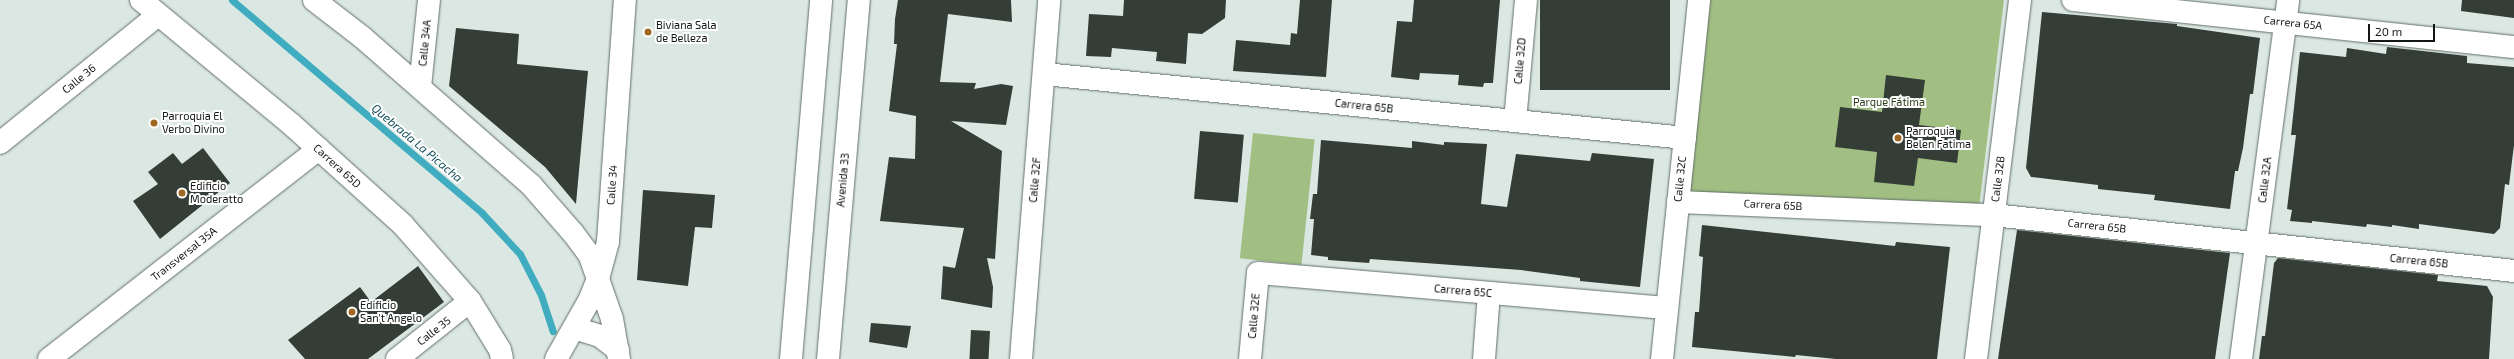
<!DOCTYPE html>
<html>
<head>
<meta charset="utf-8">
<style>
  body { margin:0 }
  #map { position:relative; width:2514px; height:359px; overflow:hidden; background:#dae7e2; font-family:"Exo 2",sans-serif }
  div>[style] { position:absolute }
  .green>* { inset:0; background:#a1bf83; transform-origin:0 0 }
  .stream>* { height:7px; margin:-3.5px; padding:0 3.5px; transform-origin:3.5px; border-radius:3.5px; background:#3facbf }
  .building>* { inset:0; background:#343d36; transform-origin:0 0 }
  .roads { filter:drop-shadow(0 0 1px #626e69) drop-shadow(0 0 1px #626e69) }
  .minor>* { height:22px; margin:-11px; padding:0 11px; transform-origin:11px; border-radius:11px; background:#fff }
  .major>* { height:22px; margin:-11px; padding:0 11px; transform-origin:11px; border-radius:11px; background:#fff }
  .dots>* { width:11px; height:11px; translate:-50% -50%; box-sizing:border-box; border:2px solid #fff; border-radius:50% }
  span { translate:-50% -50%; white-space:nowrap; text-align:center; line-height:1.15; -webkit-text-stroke:4px #fff; paint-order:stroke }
  .street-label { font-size:11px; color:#121715 }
  .poi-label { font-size:11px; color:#121715 }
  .left { translate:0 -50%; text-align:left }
  .park-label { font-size:11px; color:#2c3d18 }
  .water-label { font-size:12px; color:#14515c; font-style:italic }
  .scale { position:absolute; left:2368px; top:24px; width:67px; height:18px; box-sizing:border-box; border:2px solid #121715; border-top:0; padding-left:5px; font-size:12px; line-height:14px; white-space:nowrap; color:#121715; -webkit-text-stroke:3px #fff; paint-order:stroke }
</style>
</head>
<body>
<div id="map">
  <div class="green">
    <i style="clip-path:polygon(1709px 0,2004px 0,1979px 208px,1689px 195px)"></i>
    <i style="left:1253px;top:133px;width:62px;height:126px;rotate:6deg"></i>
  </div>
  <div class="stream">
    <i style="left:232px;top:0;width:328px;rotate:40.4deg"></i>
    <i style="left:482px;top:213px;width:56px;rotate:47.2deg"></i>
    <i style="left:520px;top:254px;width:46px;rotate:62.9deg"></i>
    <i style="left:541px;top:295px;width:38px;rotate:72deg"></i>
  </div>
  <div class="building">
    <i style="clip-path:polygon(898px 0,1011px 0,1012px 22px,948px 14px,940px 82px,976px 83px,974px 89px,1001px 84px,1013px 86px,1006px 125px,951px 121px,1002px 151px,995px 259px,987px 258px,993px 287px,992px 308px,941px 299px,943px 266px,955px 268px,964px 228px,880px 221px,889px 157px,915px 159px,916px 116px,889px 111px,897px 44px,894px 44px,895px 19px)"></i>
    <i style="clip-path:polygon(1124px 0,1226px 0,1225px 18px,1202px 34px,1188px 33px,1186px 64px,1156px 61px,1157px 52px,1112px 48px,1111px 57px,1086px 56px,1089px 14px,1123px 16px)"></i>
    <i style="clip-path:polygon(1300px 0,1332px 0,1326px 77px,1233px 71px,1236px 40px,1290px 45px,1291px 33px,1297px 34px)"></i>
    <i style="clip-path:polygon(1414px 0,1500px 0,1493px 83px,1484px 83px,1483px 87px,1458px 85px,1459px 75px,1420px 73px,1419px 80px,1391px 77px,1397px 21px,1412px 22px)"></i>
    <i style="left:1540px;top:0;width:130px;height:90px"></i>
    <i style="clip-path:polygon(2462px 0,2514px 0,2514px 18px,2461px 11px)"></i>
    <i style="clip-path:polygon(2042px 12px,2177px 24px,2177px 26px,2260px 38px,2253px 94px,2250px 94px,2243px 148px,2238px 171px,2235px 171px,2230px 209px,2154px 200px,2155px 195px,2098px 189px,2098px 185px,2031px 177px,2026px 168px)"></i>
    <i style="clip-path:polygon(456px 28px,519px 34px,517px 64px,588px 71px,576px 204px,545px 167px,449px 86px)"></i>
    <i style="clip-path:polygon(2387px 47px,2467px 56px,2467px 63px,2514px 67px,2514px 145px,2509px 185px,2505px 184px,2500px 228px,2494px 234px,2419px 224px,2419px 229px,2392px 225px,2392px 227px,2367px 224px,2366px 227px,2312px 221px,2312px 223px,2290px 221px,2292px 210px,2287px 209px,2296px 135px,2291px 135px,2300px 52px,2346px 57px,2347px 48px,2386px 54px)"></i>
    <i style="clip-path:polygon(1886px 75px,1925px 80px,1919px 125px,1961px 130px,1957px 163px,1918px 158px,1914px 186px,1874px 182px,1877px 152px,1835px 147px,1840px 107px,1882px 112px)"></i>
    <i style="left:1200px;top:131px;width:44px;height:68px;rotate:5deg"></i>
    <i style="clip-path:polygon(1321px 140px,1412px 148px,1412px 141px,1444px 145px,1444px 142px,1487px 144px,1481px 204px,1507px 207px,1516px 154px,1590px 161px,1592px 153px,1654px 159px,1640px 287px,1580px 281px,1580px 278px,1521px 270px,1370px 259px,1369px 263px,1328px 260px,1328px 257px,1311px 255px,1314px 219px,1310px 219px,1313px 194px,1317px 194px)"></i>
    <i style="clip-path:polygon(203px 148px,230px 183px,160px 239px,133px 201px,158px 184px,148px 172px,173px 153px,182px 164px)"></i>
    <i style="clip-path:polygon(643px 190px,715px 195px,712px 228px,695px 227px,688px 286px,637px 280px)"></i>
    <i style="clip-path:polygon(1702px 225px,1895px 246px,1896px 242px,1950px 247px,1937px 359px,1836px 359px,1796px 355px,1795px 357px,1692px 347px,1695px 312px,1699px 312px,1703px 257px,1699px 256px)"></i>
    <i style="clip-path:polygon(2017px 230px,2230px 253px,2215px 359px,1998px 359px)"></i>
    <i style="clip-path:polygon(2278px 258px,2438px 275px,2437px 281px,2487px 286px,2493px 297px,2489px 359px,2259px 359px,2262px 336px,2265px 336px,2274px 263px)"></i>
    <i style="clip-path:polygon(418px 266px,444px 302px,368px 359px,305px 359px,288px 340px,360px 287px,371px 302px)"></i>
    <i style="clip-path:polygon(871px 323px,911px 326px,907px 348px,869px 342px)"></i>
    <i style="left:971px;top:330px;width:19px;height:29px;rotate:3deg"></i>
  </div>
  <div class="roads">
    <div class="minor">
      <i style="left:141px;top:0;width:195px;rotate:39.6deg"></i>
      <i style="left:291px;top:124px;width:151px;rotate:42deg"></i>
      <i style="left:403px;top:225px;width:101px;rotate:48.6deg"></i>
      <i style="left:470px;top:301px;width:57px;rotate:58.5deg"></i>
      <i style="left:500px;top:350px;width:9px;rotate:77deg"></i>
      <i style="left:314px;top:0;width:61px;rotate:37.6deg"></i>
      <i style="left:362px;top:37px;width:225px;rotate:41.2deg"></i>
      <i style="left:531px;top:185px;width:64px;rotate:48.8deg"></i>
      <i style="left:573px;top:233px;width:26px;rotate:53deg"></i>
      <i style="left:589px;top:254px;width:27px;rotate:70deg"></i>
      <i style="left:598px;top:279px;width:42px;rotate:70.7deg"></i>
      <i style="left:612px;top:319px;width:41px;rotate:80.1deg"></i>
      <i style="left:2073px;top:0;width:443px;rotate:6.1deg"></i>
      <i style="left:1044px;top:74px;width:644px;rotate:5.7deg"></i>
      <i style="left:420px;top:87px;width:87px;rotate:-84.1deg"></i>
      <i style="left:1515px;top:121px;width:121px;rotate:-84.8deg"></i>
      <i style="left:0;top:143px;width:203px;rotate:-39deg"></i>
      <i style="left:1678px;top:202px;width:315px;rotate:2.4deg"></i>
      <i style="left:1993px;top:215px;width:524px;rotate:6.13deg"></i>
      <i style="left:574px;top:328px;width:27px;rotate:17deg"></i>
      <i style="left:600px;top:336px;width:23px;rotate:38deg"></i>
      <i style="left:49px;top:359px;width:342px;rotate:-37.9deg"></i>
      <i style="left:397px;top:359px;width:93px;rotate:-38.5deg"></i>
      <i style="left:556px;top:359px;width:67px;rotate:-60.4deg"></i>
      <i style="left:589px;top:301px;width:24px;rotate:-68deg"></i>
      <i style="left:598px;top:279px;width:39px;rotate:-75deg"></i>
      <i style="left:608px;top:241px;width:242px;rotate:-86deg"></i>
      <i style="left:1021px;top:359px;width:360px;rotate:-85.5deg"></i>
      <i style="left:1250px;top:359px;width:86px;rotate:-84.7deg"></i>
      <i style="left:1258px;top:273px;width:410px;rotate:4.9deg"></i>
      <i style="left:1484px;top:359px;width:66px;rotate:-85.7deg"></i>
      <i style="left:1662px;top:359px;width:361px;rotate:-84.1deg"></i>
      <i style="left:1976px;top:359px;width:362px;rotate:-83deg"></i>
      <i style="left:2241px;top:359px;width:362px;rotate:-82.5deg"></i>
    </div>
    <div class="major">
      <i style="left:791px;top:359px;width:360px;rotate:-85.2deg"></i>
      <i style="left:828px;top:359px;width:360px;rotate:-85.1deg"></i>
    </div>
  </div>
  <div class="dots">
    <i style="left:648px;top:32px;background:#9f6823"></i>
    <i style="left:154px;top:123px;background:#9f6823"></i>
    <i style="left:1898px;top:138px;background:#9f6823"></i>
    <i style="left:182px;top:193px;background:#9f6823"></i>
    <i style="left:352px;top:312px;background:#9f6823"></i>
  </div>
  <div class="street-label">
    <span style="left:2293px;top:23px;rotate:6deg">Carrera 65A</span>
    <span style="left:425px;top:43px;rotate:-84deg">Calle 34A</span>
    <span style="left:1520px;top:61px;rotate:-85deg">Calle 32D</span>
    <span style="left:79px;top:79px;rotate:-39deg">Calle 36</span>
    <span style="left:1364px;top:106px;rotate:6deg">Carrera 65B</span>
    <span style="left:337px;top:166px;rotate:42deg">Carrera 65D</span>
    <span style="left:1680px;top:179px;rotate:-84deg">Calle 32C</span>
    <span style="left:1998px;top:179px;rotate:-83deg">Calle 32B</span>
    <span style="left:843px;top:180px;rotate:-85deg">Avenida 33</span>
    <span style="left:1035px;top:180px;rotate:-85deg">Calle 32F</span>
    <span style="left:2265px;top:180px;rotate:-83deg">Calle 32A</span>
    <span style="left:612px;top:185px;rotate:-86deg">Calle 34</span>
    <span style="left:1773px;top:205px;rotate:3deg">Carrera 65B</span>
    <span style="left:2097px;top:226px;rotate:6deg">Carrera 65B</span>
    <span style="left:184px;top:254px;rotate:-38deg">Transversal 35A</span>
    <span style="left:2419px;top:261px;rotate:6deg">Carrera 65B</span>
    <span style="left:1463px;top:291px;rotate:5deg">Carrera 65C</span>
    <span style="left:1254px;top:316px;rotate:-85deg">Calle 32E</span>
    <span style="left:434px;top:331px;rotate:-38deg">Calle 35</span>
  </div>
  <div class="poi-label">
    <span class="left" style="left:656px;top:32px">Biviana Sala<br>de Belleza</span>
    <span class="left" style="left:162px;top:123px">Parroquia El<br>Verbo Divino</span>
    <span class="left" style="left:1906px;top:138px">Parroquia<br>Belen Fatima</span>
    <span class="left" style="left:190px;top:193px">Edificio<br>Moderatto</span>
    <span class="left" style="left:360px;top:312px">Edificio<br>San't Angelo</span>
  </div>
  <div class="park-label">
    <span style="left:1889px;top:102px">Parque Fátima</span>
  </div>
  <div class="water-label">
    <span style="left:417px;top:143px;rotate:40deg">Quebrada La Picacha</span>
  </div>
  <div class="scale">20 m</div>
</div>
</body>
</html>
